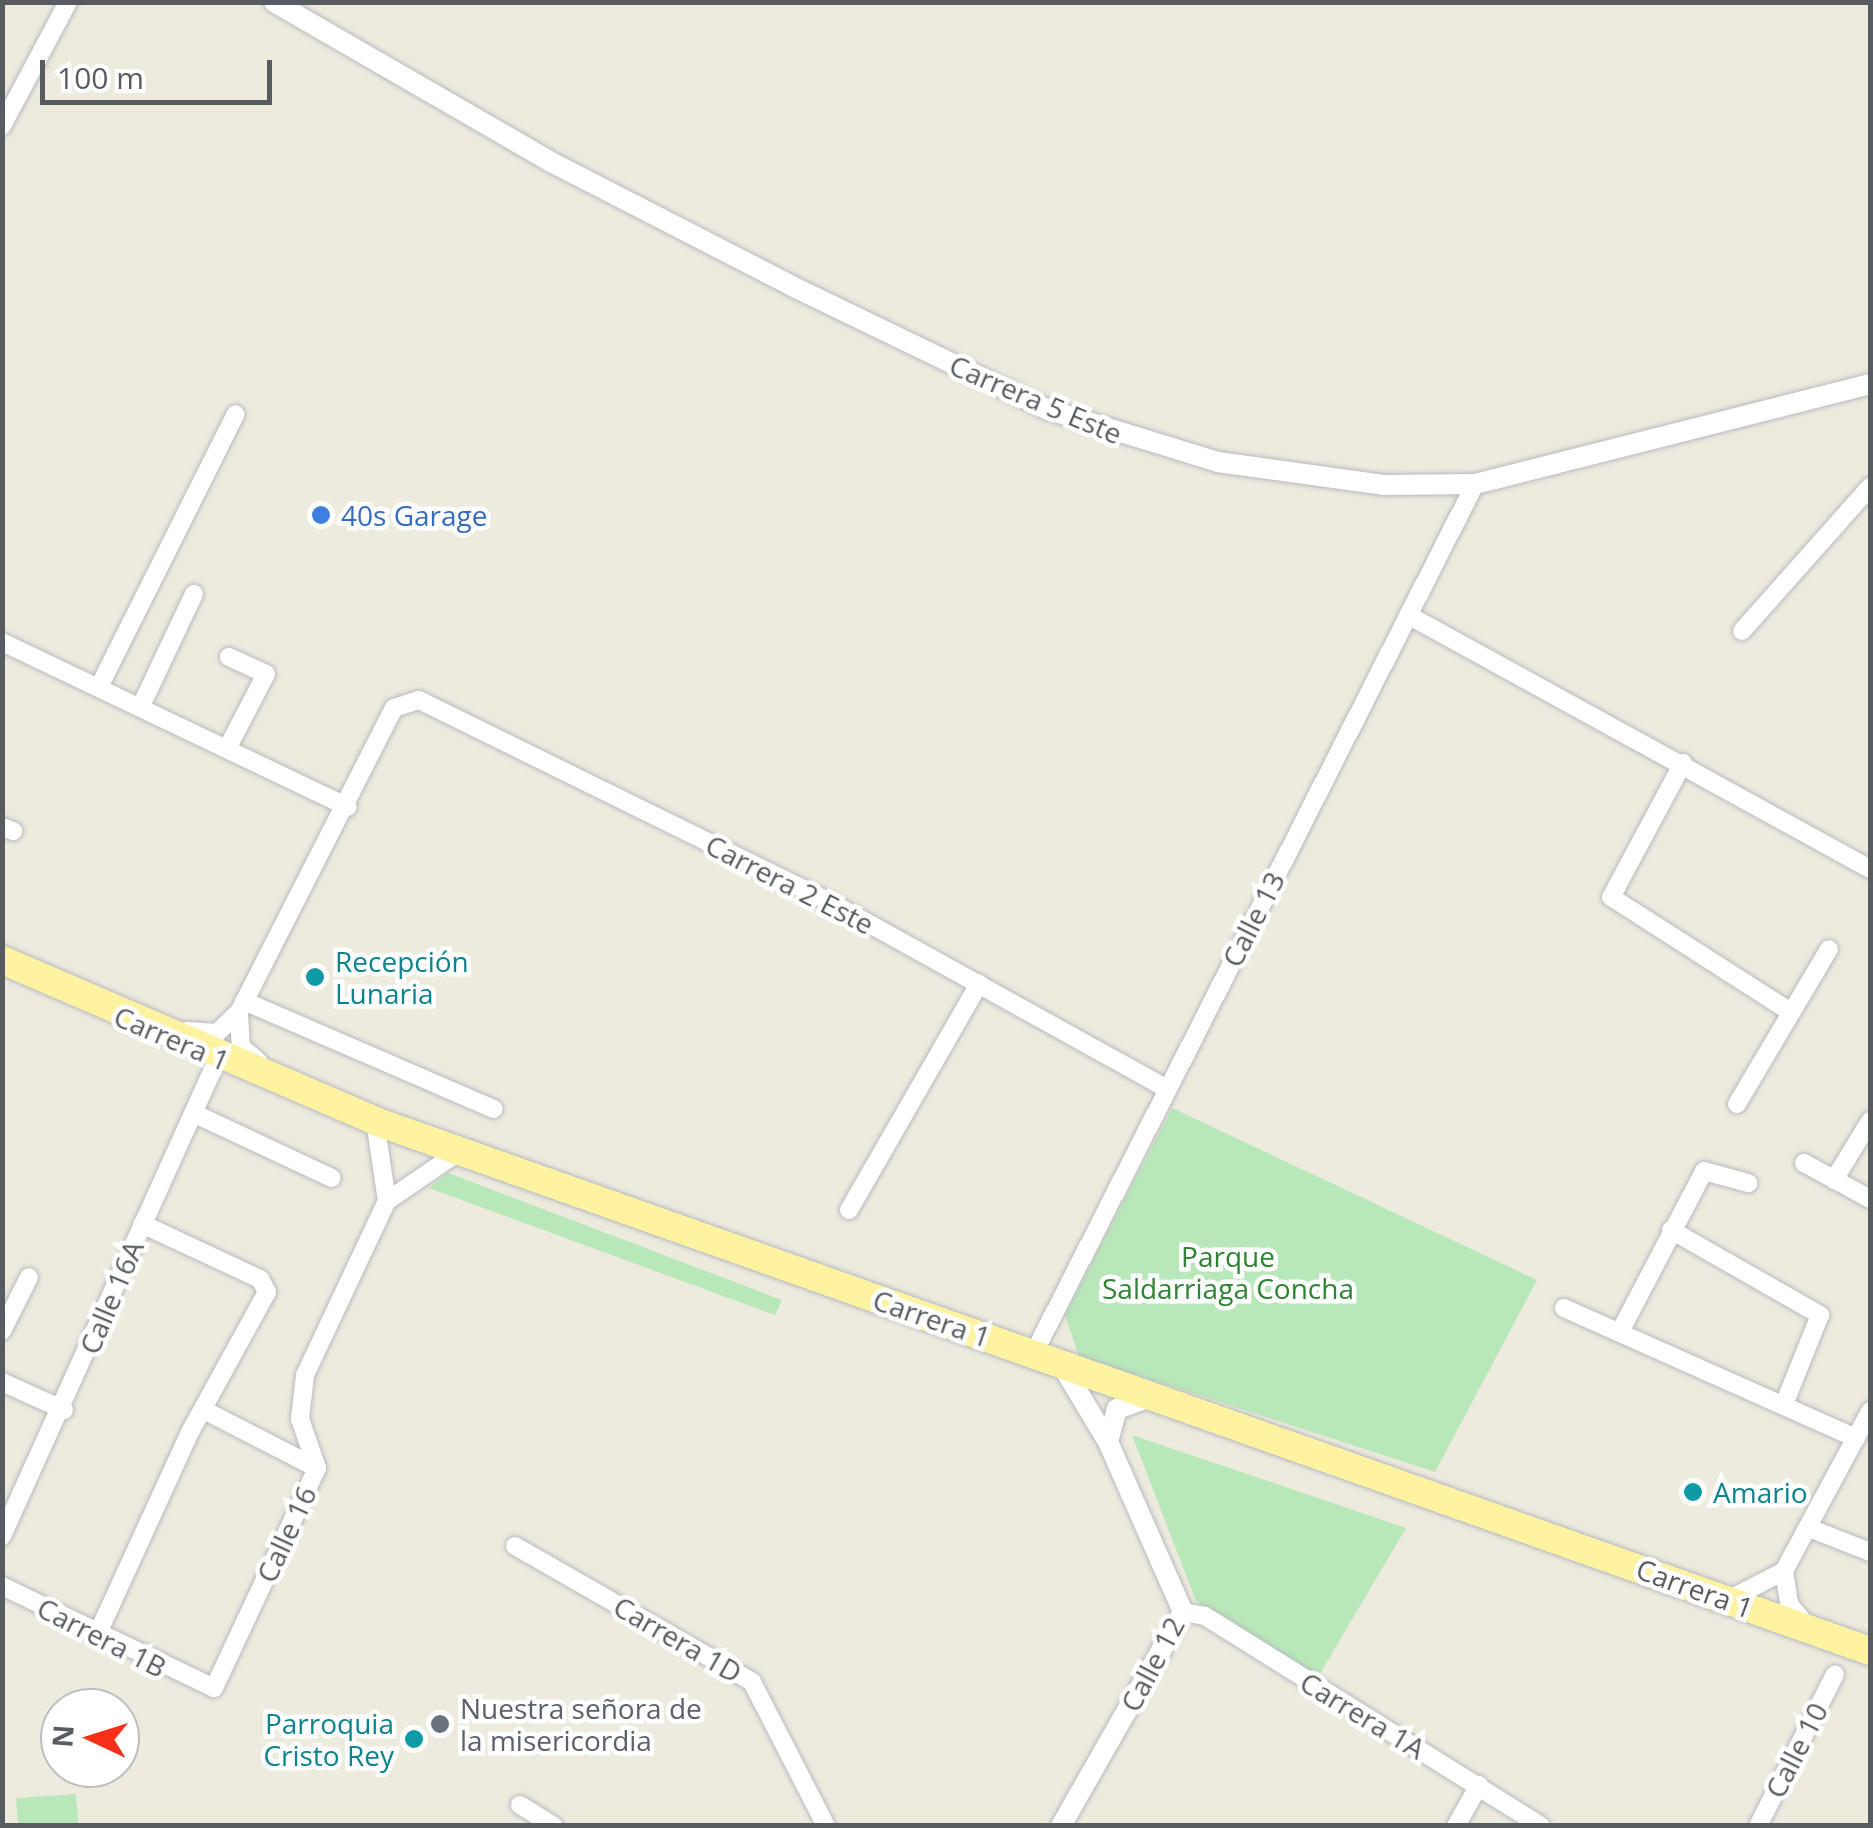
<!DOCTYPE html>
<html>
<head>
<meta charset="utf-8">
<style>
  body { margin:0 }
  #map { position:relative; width:1873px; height:1828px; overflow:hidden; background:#edeade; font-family:"Open Sans",sans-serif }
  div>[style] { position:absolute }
  .green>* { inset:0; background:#b8e7b9; transform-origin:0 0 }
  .roads { filter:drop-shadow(0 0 2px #b7babf) drop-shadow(0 0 2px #b7babf) }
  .minor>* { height:18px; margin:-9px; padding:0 9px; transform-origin:9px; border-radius:9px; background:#fff }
  .tertiary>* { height:20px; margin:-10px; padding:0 10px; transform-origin:10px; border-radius:10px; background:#fff }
  .primary>* { height:28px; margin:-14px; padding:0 14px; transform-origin:14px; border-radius:14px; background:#fff2a1 }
  .dots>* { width:28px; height:28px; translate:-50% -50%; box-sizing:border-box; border:5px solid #fff; border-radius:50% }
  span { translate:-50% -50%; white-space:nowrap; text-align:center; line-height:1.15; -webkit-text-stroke:9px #fff; paint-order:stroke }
  .street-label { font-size:28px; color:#585c61 }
  .shop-label { font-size:28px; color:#366cbe }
  .left { translate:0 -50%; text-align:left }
  .culture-label { font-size:28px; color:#0d838f }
  .right { translate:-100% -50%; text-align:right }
  .park-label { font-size:28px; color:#2d8432 }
  .worship-label { font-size:28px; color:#5b616d }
  .frame { position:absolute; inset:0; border:5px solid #585c61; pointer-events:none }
  .north { position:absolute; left:40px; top:1688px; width:100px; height:100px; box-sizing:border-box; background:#fff; border:2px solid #bcbec0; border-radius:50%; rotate:274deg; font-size:28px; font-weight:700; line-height:40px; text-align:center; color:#585c61 }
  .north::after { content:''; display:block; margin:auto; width:35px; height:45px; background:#f82f19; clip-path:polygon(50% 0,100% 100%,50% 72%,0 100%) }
  .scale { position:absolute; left:40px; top:60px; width:232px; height:45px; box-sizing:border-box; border:5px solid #585c61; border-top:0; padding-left:12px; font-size:30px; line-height:35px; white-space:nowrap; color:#585c61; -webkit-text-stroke:8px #fff; paint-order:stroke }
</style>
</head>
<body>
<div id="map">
  <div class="green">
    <i style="clip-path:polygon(1172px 1108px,1537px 1280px,1435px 1472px,1079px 1356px,1065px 1315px)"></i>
    <i style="clip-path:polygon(448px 1173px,782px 1300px,775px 1315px,429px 1188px)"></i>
    <i style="clip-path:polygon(1132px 1435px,1406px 1528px,1318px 1677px,1196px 1601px)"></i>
    <i style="left:76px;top:1794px;width:31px;height:60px;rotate:86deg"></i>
  </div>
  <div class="roads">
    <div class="minor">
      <i style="left:2px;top:126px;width:140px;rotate:-62deg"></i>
      <i style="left:1408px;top:615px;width:527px;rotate:28.8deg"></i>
      <i style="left:1742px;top:631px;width:193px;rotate:-48.4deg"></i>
      <i style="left:2px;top:642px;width:383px;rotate:25.5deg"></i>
      <i style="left:99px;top:687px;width:305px;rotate:-63.4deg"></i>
      <i style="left:141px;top:706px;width:124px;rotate:-64.7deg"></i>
      <i style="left:229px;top:745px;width:80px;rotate:-62.5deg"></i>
      <i style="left:266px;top:674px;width:41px;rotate:-155.3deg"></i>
      <i style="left:1683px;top:763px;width:152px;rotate:118.2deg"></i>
      <i style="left:1611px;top:897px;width:214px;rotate:32.6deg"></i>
      <i style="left:2px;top:827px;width:12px;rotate:20deg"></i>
      <i style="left:244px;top:1001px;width:272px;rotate:23.4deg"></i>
      <i style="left:239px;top:1013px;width:34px;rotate:87deg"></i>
      <i style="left:241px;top:1047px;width:23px;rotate:40deg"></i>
      <i style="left:187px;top:1031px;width:30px;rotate:4deg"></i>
      <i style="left:217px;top:1033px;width:30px;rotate:-44deg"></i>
      <i style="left:239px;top:1012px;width:341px;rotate:-63deg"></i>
      <i style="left:394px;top:708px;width:26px;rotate:-18deg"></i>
      <i style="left:419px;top:700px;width:458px;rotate:26.2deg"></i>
      <i style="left:830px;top:902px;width:385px;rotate:29deg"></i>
      <i style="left:1737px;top:1104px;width:180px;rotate:-59.3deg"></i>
      <i style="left:193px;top:1113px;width:153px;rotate:25.1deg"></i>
      <i style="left:375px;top:1121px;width:81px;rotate:81.5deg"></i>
      <i style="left:1804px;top:1163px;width:75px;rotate:28.6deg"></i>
      <i style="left:1834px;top:1180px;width:69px;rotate:-58.6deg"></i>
      <i style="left:849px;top:1210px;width:261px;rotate:-60.1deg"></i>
      <i style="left:1671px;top:1230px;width:172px;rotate:29.7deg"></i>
      <i style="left:1820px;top:1315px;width:94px;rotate:111.9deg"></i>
      <i style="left:1564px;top:1308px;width:320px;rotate:24deg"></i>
      <i style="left:1622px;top:1328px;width:177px;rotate:-62.4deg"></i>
      <i style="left:1704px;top:1171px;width:46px;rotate:15.3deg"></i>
      <i style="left:2px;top:1331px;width:60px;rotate:-63.4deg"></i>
      <i style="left:1033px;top:1355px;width:977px;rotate:-63.09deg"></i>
      <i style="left:2px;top:1382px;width:68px;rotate:24.3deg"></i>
      <i style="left:204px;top:1410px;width:127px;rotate:27.2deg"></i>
      <i style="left:1809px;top:1528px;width:66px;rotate:21.5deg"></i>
      <i style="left:2px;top:1536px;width:525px;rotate:-65.68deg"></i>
      <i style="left:515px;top:1546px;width:273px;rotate:29.8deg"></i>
      <i style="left:752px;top:1682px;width:162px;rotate:62.8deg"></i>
      <i style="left:1784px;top:1571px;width:33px;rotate:81deg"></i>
      <i style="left:1789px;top:1604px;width:27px;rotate:51deg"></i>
      <i style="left:2px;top:1586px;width:235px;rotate:25.7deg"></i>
      <i style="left:214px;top:1688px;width:243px;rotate:-64.9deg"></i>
      <i style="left:317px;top:1468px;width:52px;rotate:-109.1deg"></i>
      <i style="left:300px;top:1419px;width:44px;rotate:-83.5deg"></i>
      <i style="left:305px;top:1375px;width:192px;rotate:-64.8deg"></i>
      <i style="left:387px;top:1201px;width:88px;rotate:-34.4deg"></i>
      <i style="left:1730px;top:1599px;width:61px;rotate:-27.4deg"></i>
      <i style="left:1784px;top:1571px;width:182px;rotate:-61.7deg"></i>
      <i style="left:1183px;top:1612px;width:22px;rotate:10deg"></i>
      <i style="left:1205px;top:1616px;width:396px;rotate:32deg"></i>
      <i style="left:98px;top:1633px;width:221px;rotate:-65.4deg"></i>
      <i style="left:190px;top:1432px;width:160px;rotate:-61.2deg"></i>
      <i style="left:267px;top:1292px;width:15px;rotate:-118deg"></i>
      <i style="left:260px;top:1279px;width:130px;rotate:-155deg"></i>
      <i style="left:520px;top:1805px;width:40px;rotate:32deg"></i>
      <i style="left:1456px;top:1826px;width:47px;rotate:-60.7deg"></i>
      <i style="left:1758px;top:1826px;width:170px;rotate:-63.1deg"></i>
    </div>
    <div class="tertiary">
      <i style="left:274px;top:2px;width:318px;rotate:30deg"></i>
      <i style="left:549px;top:161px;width:273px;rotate:27.2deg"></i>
      <i style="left:792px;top:286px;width:285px;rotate:25.8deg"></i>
      <i style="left:1049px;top:410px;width:177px;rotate:17.1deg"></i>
      <i style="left:1218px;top:462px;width:167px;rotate:7.9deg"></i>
      <i style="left:1383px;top:485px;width:92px;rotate:-0.6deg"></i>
      <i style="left:1475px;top:484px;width:407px;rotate:-14.2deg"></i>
      <i style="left:1108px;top:1442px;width:34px;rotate:-75deg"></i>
      <i style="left:1117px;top:1409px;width:35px;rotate:-20deg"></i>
      <i style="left:1061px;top:1826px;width:246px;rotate:-60.3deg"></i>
      <i style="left:1183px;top:1612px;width:186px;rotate:-113.8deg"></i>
      <i style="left:1108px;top:1442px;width:87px;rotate:-121deg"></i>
    </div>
    <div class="primary">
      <i style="left:2px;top:960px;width:406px;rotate:23.3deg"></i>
      <i style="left:375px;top:1121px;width:1586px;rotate:19.52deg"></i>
    </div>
  </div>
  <div class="dots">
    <i style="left:321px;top:515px;background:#3f7fe0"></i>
    <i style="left:315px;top:977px;background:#0f9aa8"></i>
    <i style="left:1693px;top:1492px;background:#0f9aa8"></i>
    <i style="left:440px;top:1724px;background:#6b7280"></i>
    <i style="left:414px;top:1739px;background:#0f9aa8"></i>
  </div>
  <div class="street-label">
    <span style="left:1036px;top:399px;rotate:23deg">Carrera 5 Este</span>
    <span style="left:790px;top:884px;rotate:27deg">Carrera 2 Este</span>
    <span style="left:1253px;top:919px;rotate:-63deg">Calle 13</span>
    <span style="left:172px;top:1038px;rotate:23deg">Carrera 1</span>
    <span style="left:111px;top:1297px;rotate:-67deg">Calle 16A</span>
    <span style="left:932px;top:1318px;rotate:19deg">Carrera 1</span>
    <span style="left:286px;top:1534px;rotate:-65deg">Calle 16</span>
    <span style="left:1695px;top:1588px;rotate:20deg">Carrera 1</span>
    <span style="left:102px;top:1637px;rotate:27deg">Carrera 1B</span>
    <span style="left:678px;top:1639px;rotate:30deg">Carrera 1D</span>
    <span style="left:1152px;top:1664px;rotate:-62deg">Calle 12</span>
    <span style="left:1363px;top:1715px;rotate:31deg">Carrera 1A</span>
    <span style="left:1796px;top:1750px;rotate:-63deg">Calle 10</span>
  </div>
  <div class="shop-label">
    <span class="left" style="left:341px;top:515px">40s Garage</span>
  </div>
  <div class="culture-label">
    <span class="left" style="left:335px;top:977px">Recepción<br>Lunaria</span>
    <span class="left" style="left:1713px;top:1492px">Amario</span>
    <span class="right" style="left:394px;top:1739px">Parroquia<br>Cristo Rey</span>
  </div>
  <div class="park-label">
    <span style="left:1228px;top:1272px">Parque<br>Saldarriaga Concha</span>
  </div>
  <div class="worship-label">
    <span class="left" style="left:460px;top:1724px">Nuestra señora de<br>la misericordia</span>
  </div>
  <div class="frame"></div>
  <div class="north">N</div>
  <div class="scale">100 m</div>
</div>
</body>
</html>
